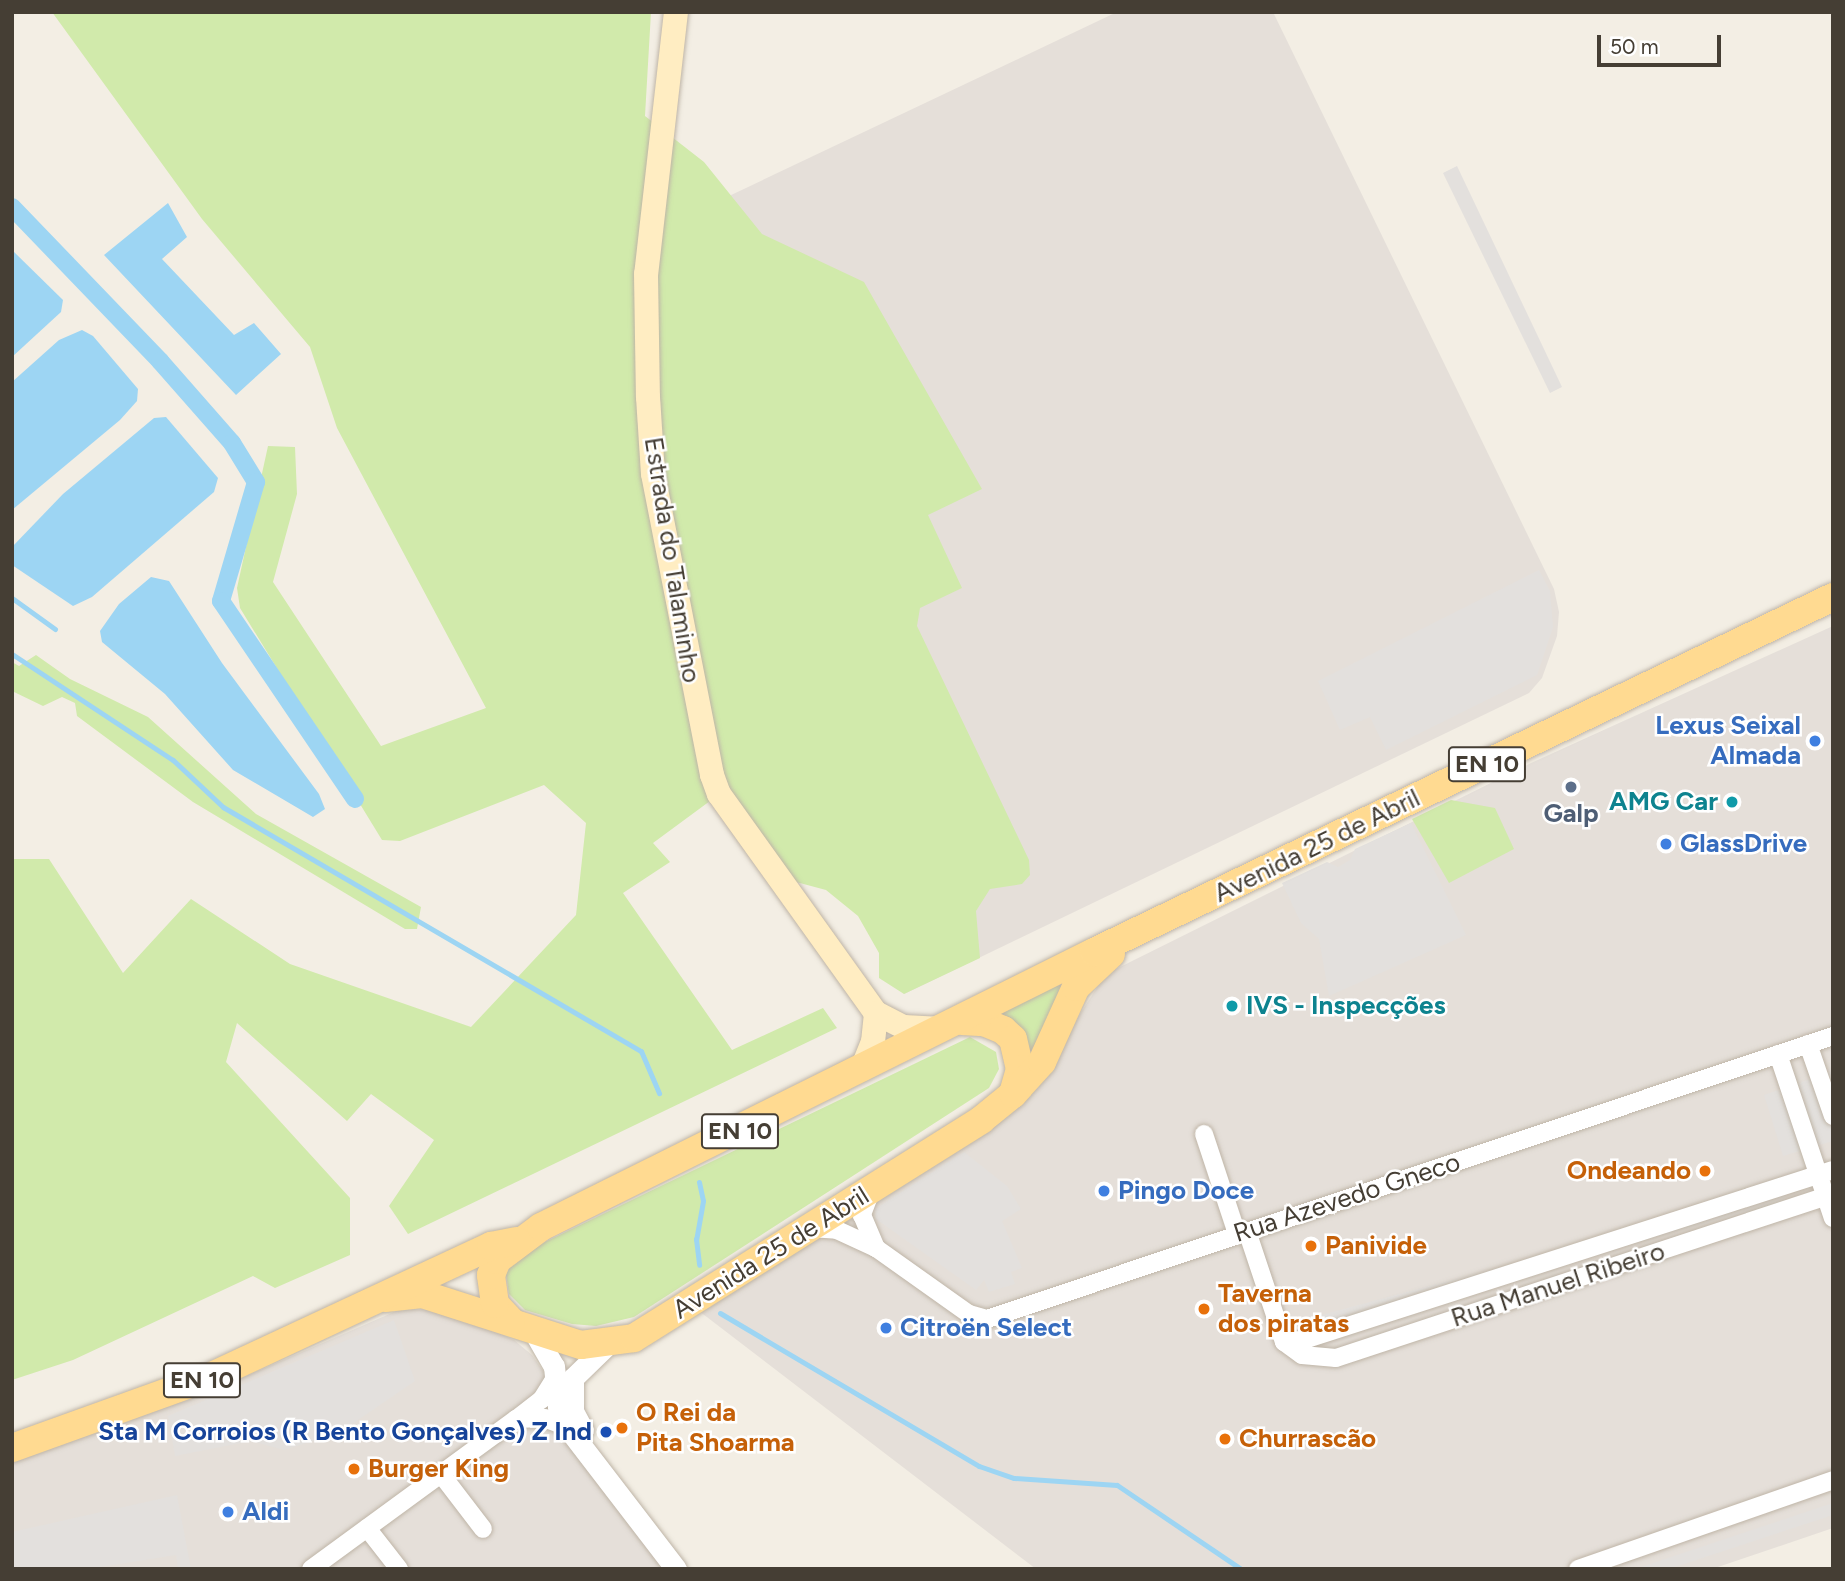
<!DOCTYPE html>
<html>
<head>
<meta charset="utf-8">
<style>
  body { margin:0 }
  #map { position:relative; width:1845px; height:1581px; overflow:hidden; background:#f3eee4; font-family:Figtree,sans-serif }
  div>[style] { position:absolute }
  .industrial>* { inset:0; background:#e5dfd9 }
  .green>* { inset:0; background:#d1eaab }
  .parking>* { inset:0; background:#e3e0dd; transform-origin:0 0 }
  .water>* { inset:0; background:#9dd5f3 }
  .stream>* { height:5px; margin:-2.5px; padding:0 2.5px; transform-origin:2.5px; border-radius:2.5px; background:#9dd5f3 }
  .canal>* { height:18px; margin:-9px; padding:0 9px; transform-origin:9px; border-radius:9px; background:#9dd5f3 }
  .roads { filter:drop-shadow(0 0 2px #bfb5a7) drop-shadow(0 0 2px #bfb5a7) }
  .minor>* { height:18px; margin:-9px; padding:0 9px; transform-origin:9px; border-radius:9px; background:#fff }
  .tertiary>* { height:21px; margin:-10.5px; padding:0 10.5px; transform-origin:10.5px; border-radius:10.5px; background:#fff }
  .secondary>* { height:24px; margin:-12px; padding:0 12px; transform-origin:12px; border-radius:12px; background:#ffedc2 }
  .primary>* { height:28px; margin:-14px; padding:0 14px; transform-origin:14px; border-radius:14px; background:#ffda91 }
  .dots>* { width:19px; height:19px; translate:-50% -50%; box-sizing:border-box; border:4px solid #fff; border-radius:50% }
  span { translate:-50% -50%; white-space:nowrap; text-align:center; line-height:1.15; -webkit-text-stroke:5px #fff; paint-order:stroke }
  .shield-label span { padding:2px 5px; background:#fff; border:2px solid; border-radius:5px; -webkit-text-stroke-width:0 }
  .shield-label { font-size:24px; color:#453e34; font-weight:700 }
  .street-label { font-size:26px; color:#453e34 }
  .shop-label { font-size:26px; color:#366cbe; font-weight:700 }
  .right { translate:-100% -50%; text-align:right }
  .left { translate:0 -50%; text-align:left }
  .culture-label { font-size:26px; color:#0d838f; font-weight:700 }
  .service-label { font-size:26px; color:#4e5e75; font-weight:700 }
  .food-label { font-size:26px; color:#c56008; font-weight:700 }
  .transit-label { font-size:26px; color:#164399; font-weight:700 }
  .frame { position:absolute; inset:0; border:14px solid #453e34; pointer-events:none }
  .scale { position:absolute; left:1597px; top:35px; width:124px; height:32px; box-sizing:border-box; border:4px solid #453e34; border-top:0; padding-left:9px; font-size:21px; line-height:24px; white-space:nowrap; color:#453e34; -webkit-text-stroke:5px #fff; paint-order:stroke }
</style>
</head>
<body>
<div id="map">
  <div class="industrial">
    <i style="clip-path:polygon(1117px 12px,1273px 12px,1554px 589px,1559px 612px,1557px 636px,1542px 678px,1529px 693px,904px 994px,710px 205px)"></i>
    <i style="clip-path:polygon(1833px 626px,1833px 1528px,1712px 1569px,1036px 1569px,699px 1311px,1026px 1097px,1106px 974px,1531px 763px)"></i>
    <i style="clip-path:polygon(401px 1309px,430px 1310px,479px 1324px,514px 1340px,532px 1355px,680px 1569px,12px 1569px,12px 1460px,221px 1387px)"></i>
  </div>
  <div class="green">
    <i style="clip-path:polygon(52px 12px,651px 12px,645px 116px,704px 162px,762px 234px,864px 282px,982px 489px,928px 515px,962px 588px,920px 608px,917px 626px,1029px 860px,1030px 875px,1022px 884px,990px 889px,976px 911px,980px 958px,904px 994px,879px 978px,879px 953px,858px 916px,826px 890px,796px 882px,710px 801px,653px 843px,670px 862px,623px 893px,732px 1050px,823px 1008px,837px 1028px,408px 1234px,389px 1206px,434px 1140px,371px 1094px,347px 1121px,237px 1023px,226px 1062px,350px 1198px,350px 1255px,275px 1288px,253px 1276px,73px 1360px,12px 1380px,12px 859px,49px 859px,123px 973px,191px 899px,290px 964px,471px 1027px,576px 915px,586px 823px,544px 785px,400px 841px,382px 840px,240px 608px,237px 588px,268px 446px,295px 447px,297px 494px,273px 582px,381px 746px,486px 708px,337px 428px,310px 347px,202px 219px)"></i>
    <i style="clip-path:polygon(36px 655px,70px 679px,148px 717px,256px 814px,421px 907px,417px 929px,405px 929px,193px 802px,77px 716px,75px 703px,62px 697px,43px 706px,12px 691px,12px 662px,19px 666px)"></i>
    <i style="clip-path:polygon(1451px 800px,1495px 808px,1514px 849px,1449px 883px,1412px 819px)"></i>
    <i style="clip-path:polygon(1077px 971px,1037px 1059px,991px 1015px)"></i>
    <i style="clip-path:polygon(970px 1037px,996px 1052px,999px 1069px,989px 1088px,634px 1317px,596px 1326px,572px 1324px,525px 1310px,509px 1294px,506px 1274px,518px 1255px)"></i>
  </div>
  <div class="parking">
    <i style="clip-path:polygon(1457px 166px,1562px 387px,1550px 393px,1443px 173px)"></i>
    <i style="clip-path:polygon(1539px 570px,1550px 591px,1553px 627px,1537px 675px,1386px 750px,1370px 717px,1340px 730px,1318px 681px)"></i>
    <i style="clip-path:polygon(1411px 823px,1466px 935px,1329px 996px,1319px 939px,1301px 923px,1282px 883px,1327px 862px,1338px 867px,1350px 860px,1355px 849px)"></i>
    <i style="clip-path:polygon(1833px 1071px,1833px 1141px,1783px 1156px,1764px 1095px)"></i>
    <i style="clip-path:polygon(964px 1152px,1007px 1186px,1021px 1209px,1002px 1221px,1022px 1268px,1011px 1272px,1015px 1284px,989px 1292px,984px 1280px,976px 1290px,876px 1219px,875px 1209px)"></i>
    <i style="left:1784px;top:1191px;width:11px;height:483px;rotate:75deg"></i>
    <i style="clip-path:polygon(394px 1320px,415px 1381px,339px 1433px,284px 1450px,251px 1441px,175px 1456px,168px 1416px)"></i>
    <i style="clip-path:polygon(177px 1495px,191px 1569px,178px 1569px,176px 1555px,88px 1569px,12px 1569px,12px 1532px)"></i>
    <i style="clip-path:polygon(1833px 1503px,1833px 1515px,1669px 1569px,1635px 1569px)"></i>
  </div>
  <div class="water">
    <i style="clip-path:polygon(168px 203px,187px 237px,162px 259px,234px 335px,254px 323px,281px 354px,236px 395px,104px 255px)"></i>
    <i style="clip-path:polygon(12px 250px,63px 300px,61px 312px,12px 357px)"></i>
    <i style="clip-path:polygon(82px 330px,93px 336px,138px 389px,137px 401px,120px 420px,12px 510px,12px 382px,59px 340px)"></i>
    <i style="clip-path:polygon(166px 417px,218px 478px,214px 492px,92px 597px,73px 606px,12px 565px,12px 547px,63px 494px,154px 418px)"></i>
    <i style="clip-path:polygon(151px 577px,169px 581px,222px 663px,319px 794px,325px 809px,313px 817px,233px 770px,165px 694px,102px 642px,100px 631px,119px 604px)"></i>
  </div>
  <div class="stream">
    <i style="left:12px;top:598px;width:53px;rotate:35.8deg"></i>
    <i style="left:12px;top:654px;width:193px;rotate:33.4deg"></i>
    <i style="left:173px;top:760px;width:69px;rotate:43.2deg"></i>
    <i style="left:223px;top:807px;width:484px;rotate:30.3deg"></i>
    <i style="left:641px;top:1051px;width:46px;rotate:66.8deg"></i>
    <i style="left:699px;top:1182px;width:19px;rotate:78deg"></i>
    <i style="left:703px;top:1201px;width:39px;rotate:100deg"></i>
    <i style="left:696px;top:1239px;width:26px;rotate:83deg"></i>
    <i style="left:720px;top:1313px;width:301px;rotate:30.6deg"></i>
    <i style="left:979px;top:1466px;width:37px;rotate:19deg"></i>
    <i style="left:1014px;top:1478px;width:103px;rotate:3.9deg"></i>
    <i style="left:1117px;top:1485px;width:150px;rotate:34.1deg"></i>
  </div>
  <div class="canal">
    <i style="left:12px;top:207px;width:214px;rotate:46.1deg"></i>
    <i style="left:160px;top:361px;width:109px;rotate:48.7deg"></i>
    <i style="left:232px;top:443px;width:46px;rotate:58.4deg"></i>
    <i style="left:256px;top:482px;width:124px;rotate:106.4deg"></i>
    <i style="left:221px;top:601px;width:239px;rotate:55.9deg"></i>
  </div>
  <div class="roads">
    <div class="minor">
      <i style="left:1808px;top:1044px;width:76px;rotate:70.9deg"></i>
      <i style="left:1778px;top:1054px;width:173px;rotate:71.5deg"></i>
      <i style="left:1204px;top:1134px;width:105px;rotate:71.7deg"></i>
      <i style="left:871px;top:1191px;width:26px;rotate:111deg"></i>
      <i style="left:862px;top:1215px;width:36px;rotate:67deg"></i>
      <i style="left:810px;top:1228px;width:27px;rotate:4deg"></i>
      <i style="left:837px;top:1230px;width:43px;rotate:24.8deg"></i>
      <i style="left:876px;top:1248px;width:114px;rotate:35.4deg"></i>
      <i style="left:969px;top:1314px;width:19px;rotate:16deg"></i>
      <i style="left:987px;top:1319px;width:892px;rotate:-18.5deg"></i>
      <i style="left:1247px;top:1231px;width:117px;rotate:71.6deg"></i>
      <i style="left:1284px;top:1342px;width:22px;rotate:36deg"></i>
      <i style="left:1302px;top:1355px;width:34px;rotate:5deg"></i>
      <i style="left:1336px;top:1358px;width:523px;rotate:-18.26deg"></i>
      <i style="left:1284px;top:1342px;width:23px;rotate:-7deg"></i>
      <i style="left:1307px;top:1339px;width:552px;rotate:-17.81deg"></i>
      <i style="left:555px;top:1378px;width:25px;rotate:122deg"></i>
      <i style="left:542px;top:1399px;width:33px;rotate:142deg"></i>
      <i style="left:516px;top:1419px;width:28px;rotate:-2deg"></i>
      <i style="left:544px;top:1418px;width:25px;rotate:21deg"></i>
      <i style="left:441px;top:1474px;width:69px;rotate:52.6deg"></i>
      <i style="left:367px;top:1528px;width:52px;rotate:52deg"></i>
      <i style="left:311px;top:1569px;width:254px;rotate:-36.2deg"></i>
      <i style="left:1578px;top:1569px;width:270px;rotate:-19.2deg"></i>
    </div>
    <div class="tertiary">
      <i style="left:534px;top:1332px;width:39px;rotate:60deg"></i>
      <i style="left:554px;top:1366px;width:41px;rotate:84.4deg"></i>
      <i style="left:558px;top:1407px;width:22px;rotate:66deg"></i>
      <i style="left:567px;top:1427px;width:179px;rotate:52.5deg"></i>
      <i style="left:583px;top:1430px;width:21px;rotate:-118deg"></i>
      <i style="left:573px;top:1411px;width:33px;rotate:-90deg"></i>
      <i style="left:573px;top:1378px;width:47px;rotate:-44.1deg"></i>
    </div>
    <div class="secondary">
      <i style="left:676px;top:12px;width:264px;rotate:96.5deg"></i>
      <i style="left:646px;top:274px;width:123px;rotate:89.1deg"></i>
      <i style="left:648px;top:397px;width:77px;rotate:86.3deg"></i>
      <i style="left:653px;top:474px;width:307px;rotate:78.9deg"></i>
      <i style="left:712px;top:775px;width:20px;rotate:70deg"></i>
      <i style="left:719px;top:794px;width:269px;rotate:54.4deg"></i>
      <i style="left:876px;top:1013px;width:31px;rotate:27deg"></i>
      <i style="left:904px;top:1027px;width:38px;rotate:3deg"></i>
      <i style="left:862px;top:1069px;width:29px;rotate:-68deg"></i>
      <i style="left:873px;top:1042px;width:29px;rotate:-84deg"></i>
    </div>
    <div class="primary">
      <i style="left:962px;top:1021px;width:22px;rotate:3deg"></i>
      <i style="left:984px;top:1022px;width:21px;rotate:23deg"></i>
      <i style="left:1003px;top:1030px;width:13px;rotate:42deg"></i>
      <i style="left:1013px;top:1039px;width:31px;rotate:77deg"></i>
      <i style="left:1020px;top:1069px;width:26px;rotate:106deg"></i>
      <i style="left:385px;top:1298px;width:37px;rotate:-6deg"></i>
      <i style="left:422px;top:1294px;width:167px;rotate:17.8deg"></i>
      <i style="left:581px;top:1345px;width:53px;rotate:-7.5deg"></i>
      <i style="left:634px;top:1338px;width:410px;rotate:-32.1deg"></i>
      <i style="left:981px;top:1120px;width:41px;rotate:-39.1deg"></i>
      <i style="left:1013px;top:1094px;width:43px;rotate:-47.8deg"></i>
      <i style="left:1042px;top:1062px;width:82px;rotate:-65.6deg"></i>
      <i style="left:1076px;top:987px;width:48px;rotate:-43.3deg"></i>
      <i style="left:511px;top:1321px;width:23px;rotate:-133deg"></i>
      <i style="left:495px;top:1304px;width:29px;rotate:-98deg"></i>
      <i style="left:491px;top:1275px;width:16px;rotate:-68deg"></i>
      <i style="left:497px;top:1260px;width:55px;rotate:-36.9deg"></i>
      <i style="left:541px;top:1227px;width:618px;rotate:-26.44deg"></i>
      <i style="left:1094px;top:952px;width:820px;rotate:-25.66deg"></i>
      <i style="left:12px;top:1448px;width:213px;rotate:-19.8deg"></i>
      <i style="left:212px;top:1376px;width:308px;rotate:-25deg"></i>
      <i style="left:491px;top:1246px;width:26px;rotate:-11deg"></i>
    </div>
  </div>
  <div class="dots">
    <i style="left:1815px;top:741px;background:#3f7fe0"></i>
    <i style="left:1571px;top:787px;background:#5c6f8a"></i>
    <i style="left:1732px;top:802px;background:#0f9aa8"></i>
    <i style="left:1666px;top:844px;background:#3f7fe0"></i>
    <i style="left:1232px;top:1006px;background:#0f9aa8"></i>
    <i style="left:1705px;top:1171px;background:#e8710a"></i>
    <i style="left:1104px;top:1191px;background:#3f7fe0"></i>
    <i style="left:1311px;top:1246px;background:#e8710a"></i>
    <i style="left:1204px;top:1309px;background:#e8710a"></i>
    <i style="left:886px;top:1328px;background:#3f7fe0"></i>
    <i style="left:622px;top:1428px;background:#e8710a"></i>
    <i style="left:606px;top:1432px;background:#1a4fb4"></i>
    <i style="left:1225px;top:1439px;background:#e8710a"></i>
    <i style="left:354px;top:1469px;background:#e8710a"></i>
    <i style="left:228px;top:1512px;background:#3f7fe0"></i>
  </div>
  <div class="shield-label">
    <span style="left:1487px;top:764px">EN 10</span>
    <span style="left:740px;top:1131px">EN 10</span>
    <span style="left:202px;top:1380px">EN 10</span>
  </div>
  <div class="street-label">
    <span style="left:672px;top:560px;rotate:81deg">Estrada do Talaminho</span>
    <span style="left:1317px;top:846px;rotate:-26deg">Avenida 25 de Abril</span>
    <span style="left:1347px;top:1198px;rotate:-18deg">Rua Azevedo Gneco</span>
    <span style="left:771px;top:1253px;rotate:-32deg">Avenida 25 de Abril</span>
    <span style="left:1558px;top:1285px;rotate:-18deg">Rua Manuel Ribeiro</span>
  </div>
  <div class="shop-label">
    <span class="right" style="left:1801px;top:741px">Lexus Seixal<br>Almada</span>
    <span class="left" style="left:1680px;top:844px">GlassDrive</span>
    <span class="left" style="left:1118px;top:1191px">Pingo Doce</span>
    <span class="left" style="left:900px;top:1328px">Citroën Select</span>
    <span class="left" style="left:242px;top:1512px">Aldi</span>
  </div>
  <div class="culture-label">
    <span class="right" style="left:1718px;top:802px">AMG Car</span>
    <span class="left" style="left:1246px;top:1006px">IVS - Inspecções</span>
  </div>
  <div class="service-label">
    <span style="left:1571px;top:814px">Galp</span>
  </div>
  <div class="food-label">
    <span class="right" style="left:1691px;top:1171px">Ondeando</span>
    <span class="left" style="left:1325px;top:1246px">Panivide</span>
    <span class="left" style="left:1218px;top:1309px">Taverna<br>dos piratas</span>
    <span class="left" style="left:636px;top:1428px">O Rei da<br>Pita Shoarma</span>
    <span class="left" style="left:1239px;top:1439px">Churrascão</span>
    <span class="left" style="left:368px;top:1469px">Burger King</span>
  </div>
  <div class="transit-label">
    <span class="right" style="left:592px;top:1432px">Sta M Corroios (R Bento Gonçalves) Z Ind</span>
  </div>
  <div class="frame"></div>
  <div class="scale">50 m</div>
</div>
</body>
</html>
